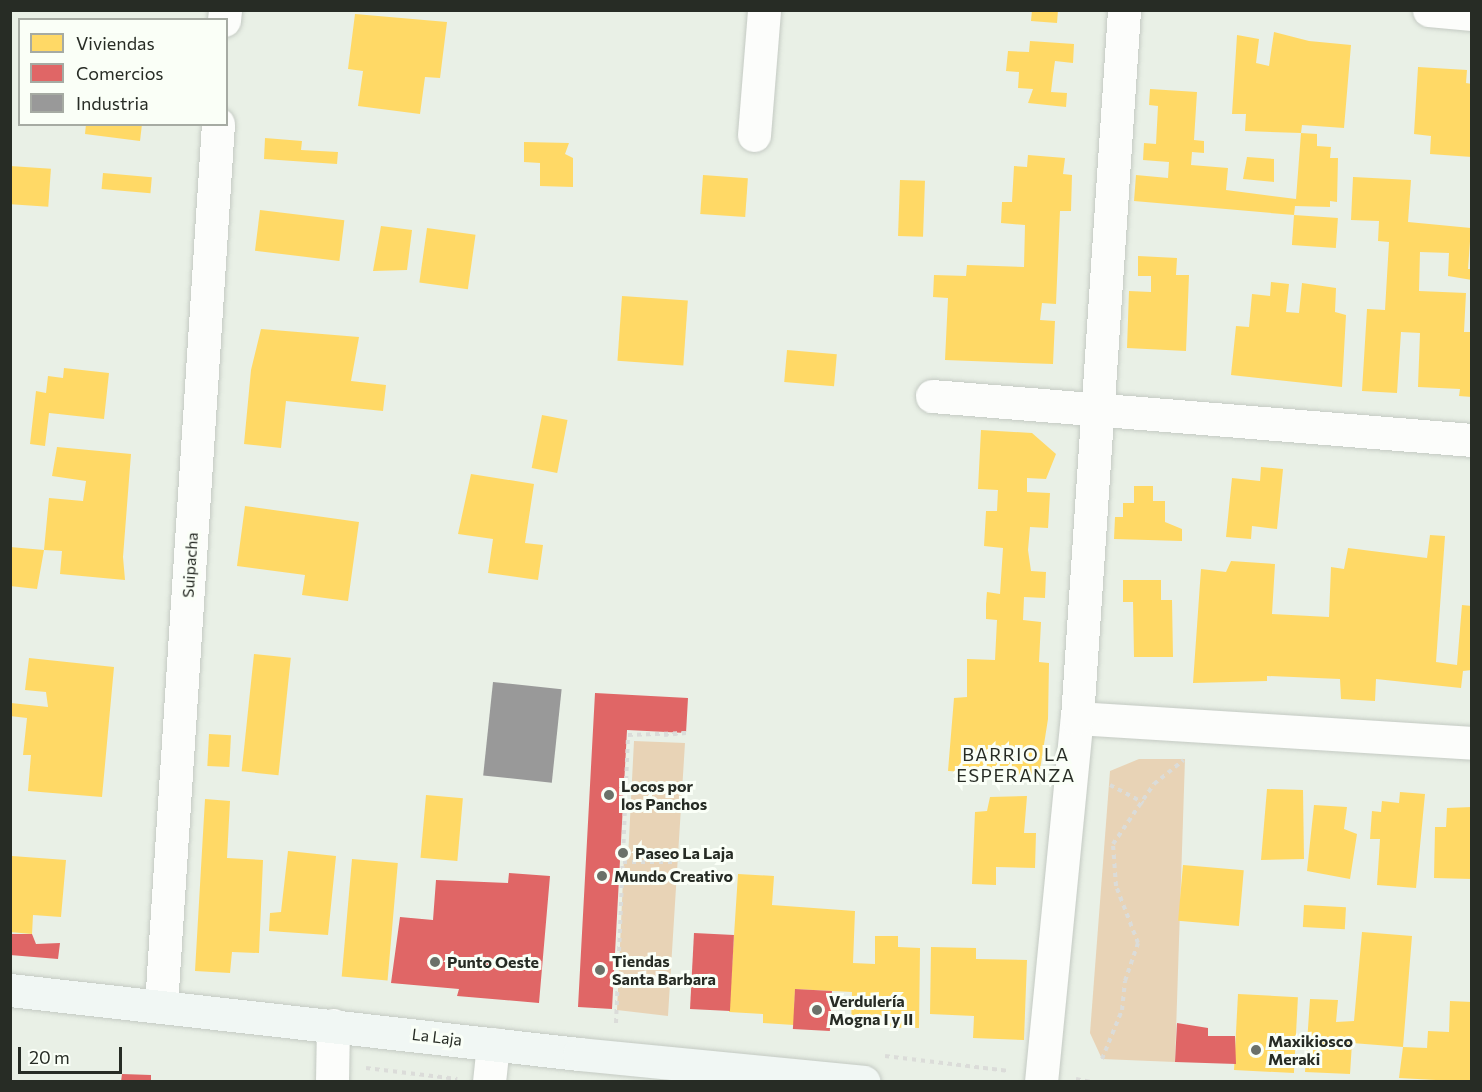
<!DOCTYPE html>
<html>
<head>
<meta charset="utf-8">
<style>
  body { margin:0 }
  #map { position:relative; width:1482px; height:1092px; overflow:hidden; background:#e9f0e6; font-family:Commissioner,sans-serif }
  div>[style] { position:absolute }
  .green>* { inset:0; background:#e8d3b6 }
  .homes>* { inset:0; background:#ffd966; transform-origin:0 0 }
  .shops>* { inset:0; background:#e06666; transform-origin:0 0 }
  .industry>* { inset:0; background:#999; transform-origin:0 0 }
  .path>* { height:4px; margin-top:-2px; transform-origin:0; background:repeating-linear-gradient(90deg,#dbdcd9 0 4.5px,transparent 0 9px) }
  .roads { filter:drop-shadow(0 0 2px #c4cac3) drop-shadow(0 0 2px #c4cac3) }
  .street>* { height:33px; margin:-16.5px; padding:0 16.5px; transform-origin:16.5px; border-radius:16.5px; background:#fcfdfb }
  .secondary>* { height:33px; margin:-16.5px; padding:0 16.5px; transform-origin:16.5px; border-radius:16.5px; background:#f1f7f4 }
  .dots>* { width:16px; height:16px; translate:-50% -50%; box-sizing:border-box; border:3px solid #fafff7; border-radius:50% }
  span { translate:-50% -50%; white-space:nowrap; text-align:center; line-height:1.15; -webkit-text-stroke:6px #fafff7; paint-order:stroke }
  .street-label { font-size:16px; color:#272c25 }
  .poi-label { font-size:16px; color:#272c25; font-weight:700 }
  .left { translate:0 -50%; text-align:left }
  .neighbourhood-label { font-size:18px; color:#272c25; letter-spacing:1.5px }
  .frame { position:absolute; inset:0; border:12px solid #272c25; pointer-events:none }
  .legend { position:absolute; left:18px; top:18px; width:210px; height:108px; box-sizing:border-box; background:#fafff7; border:2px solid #a6aba3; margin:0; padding:8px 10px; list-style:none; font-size:18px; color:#272c25 }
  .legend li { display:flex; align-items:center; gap:12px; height:30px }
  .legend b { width:30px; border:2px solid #a6aba3 }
  .scale { position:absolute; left:18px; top:1047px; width:104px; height:27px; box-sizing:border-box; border:3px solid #272c25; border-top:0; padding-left:8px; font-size:18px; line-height:21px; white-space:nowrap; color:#272c25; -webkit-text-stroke:4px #fafff7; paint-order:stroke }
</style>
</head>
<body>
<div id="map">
  <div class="green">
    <i style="clip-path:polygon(634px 741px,685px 743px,668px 1016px,617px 1010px,624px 858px,628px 858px)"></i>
    <i style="clip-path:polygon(1139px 759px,1185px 759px,1175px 1062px,1102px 1059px,1090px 1033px,1110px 771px)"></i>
  </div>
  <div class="homes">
    <i style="clip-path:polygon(1032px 10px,1058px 10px,1057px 23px,1031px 21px)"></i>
    <i style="clip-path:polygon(355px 14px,447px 22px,440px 78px,425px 77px,420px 114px,358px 106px,363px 71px,348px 69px)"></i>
    <i style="clip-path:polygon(1274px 32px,1309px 41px,1351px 45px,1344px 128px,1302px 125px,1301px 133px,1317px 134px,1317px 146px,1331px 147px,1330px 158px,1338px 158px,1337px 202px,1330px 201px,1330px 207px,1295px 206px,1294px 215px,1134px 201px,1136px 175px,1168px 178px,1169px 162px,1143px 160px,1144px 143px,1156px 144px,1158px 106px,1149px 105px,1150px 89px,1197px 92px,1194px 140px,1204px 141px,1204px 153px,1192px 152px,1191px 165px,1228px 168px,1226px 190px,1296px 199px,1301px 133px,1245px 131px,1246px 114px,1232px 114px,1237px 35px,1259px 39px,1256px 63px,1269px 66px)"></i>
    <i style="clip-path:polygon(1030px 41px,1074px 44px,1073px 63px,1055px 61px,1053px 75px,1051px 92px,1067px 93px,1066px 107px,1028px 103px,1033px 89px,1018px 88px,1019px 72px,1006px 71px,1008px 51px,1029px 52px)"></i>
    <i style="clip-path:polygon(1418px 67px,1467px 70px,1466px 83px,1472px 84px,1472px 157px,1430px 154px,1431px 136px,1414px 134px)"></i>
    <i style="clip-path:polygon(86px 124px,142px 124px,140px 141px,85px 134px)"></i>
    <i style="clip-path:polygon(265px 138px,302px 141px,301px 150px,338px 152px,337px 164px,264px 159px)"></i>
    <i style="clip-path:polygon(524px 142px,569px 143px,565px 154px,573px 158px,573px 187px,540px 186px,540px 163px,524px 162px)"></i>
    <i style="clip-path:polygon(1028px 155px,1065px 158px,1063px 174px,1072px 175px,1071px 211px,1060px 211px,1056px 304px,1042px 303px,1040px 320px,1055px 321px,1053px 364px,945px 360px,948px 298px,933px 297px,934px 275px,966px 276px,967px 265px,1024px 267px,1025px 225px,1001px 223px,1002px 202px,1012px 202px,1014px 166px,1027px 167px)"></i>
    <i style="clip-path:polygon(1247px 157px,1274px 159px,1274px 182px,1243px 179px)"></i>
    <i style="left:10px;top:166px;width:41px;height:38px;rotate:4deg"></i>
    <i style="left:103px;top:173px;width:49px;height:16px;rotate:5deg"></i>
    <i style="left:703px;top:175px;width:45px;height:39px;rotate:4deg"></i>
    <i style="clip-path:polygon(1353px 177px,1411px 180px,1408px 222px,1471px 228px,1468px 269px,1472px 269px,1472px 280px,1448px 276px,1449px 253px,1420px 252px,1419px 291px,1466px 293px,1464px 332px,1472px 332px,1472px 397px,1459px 396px,1460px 389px,1418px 387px,1420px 333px,1401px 332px,1397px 393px,1362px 391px,1367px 309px,1385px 310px,1389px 242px,1378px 241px,1379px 221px,1351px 220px)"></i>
    <i style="left:900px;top:180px;width:25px;height:56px;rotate:2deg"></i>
    <i style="left:260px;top:210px;width:85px;height:41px;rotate:7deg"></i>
    <i style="left:1294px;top:215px;width:44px;height:30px;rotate:4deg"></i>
    <i style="clip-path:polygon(381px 226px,412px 230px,407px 270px,373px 271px)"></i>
    <i style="left:427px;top:228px;width:49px;height:55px;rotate:8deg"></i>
    <i style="clip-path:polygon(1138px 256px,1177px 258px,1176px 275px,1189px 275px,1186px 351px,1127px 348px,1129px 291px,1151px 292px,1151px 276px,1138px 276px)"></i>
    <i style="clip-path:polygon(1271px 282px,1289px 284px,1286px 312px,1299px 313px,1302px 283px,1336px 288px,1335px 312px,1346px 315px,1342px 387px,1231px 375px,1236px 326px,1249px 327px,1252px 294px,1270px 296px)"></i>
    <i style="left:622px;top:296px;width:66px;height:65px;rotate:4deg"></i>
    <i style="clip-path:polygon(261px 329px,359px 337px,351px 381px,386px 385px,383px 411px,286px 401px,281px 448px,244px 444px,251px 370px)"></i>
    <i style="left:787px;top:350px;width:50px;height:32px;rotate:5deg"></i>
    <i style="clip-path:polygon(64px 368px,109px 373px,104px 419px,49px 413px,45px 446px,30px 444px,36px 391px,46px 393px,48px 376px,63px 378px)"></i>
    <i style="left:542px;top:415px;width:26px;height:54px;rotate:11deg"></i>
    <i style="clip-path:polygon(981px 430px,1032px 433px,1056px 454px,1046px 479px,1027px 478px,1027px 492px,1050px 493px,1048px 528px,1030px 527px,1028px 550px,1031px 571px,1046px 572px,1045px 598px,1024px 597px,1023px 620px,1041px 622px,1039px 662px,1049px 663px,1048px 719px,1039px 776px,948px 771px,954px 698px,967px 697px,967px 659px,995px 660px,997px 620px,986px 619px,986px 604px,987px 592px,1000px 594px,1003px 548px,984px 546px,986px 511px,997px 511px,998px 490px,978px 489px)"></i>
    <i style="clip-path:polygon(57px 447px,131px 454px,123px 557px,125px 580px,60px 574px,62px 551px,44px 550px,37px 589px,10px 586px,10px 547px,44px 550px,49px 498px,83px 501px,86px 481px,52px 476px)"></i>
    <i style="clip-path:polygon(1261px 467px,1283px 469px,1277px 529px,1252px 526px,1251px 539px,1226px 537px,1232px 478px,1260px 481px)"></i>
    <i style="clip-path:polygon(471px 474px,534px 484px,525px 543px,543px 545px,538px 580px,488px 573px,493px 539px,458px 534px)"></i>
    <i style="clip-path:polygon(1134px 486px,1153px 486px,1153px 501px,1165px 501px,1165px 522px,1182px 529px,1182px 541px,1114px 539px,1115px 517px,1123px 517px,1123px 503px,1134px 503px)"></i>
    <i style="clip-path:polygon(245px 506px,359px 522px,348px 601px,302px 595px,305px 575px,237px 566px)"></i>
    <i style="clip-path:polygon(1430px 535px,1445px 536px,1436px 662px,1457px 665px,1462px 605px,1472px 606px,1472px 670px,1463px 671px,1461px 688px,1376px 679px,1375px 701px,1341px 699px,1340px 679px,1267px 676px,1267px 681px,1193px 683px,1201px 569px,1226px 572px,1231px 561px,1275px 564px,1272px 614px,1329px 617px,1331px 567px,1344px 569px,1348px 548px,1427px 558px)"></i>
    <i style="clip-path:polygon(1123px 580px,1161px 580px,1161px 600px,1172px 600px,1173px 657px,1134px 657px,1133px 602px,1123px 602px)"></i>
    <i style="left:254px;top:654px;width:37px;height:118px;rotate:6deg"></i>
    <i style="clip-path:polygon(29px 658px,114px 667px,102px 797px,28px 791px,31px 755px,23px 755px,27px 718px,10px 716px,11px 703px,48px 707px,46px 692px,25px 690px)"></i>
    <i style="left:209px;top:734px;width:22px;height:32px;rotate:3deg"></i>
    <i style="clip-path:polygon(1267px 789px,1303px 790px,1304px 859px,1261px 860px)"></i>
    <i style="clip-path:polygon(1400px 792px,1425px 794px,1416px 888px,1377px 885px,1380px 839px,1370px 839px,1372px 811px,1381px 812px,1382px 801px,1399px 803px)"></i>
    <i style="left:426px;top:795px;width:37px;height:63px;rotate:5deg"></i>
    <i style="clip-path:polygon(1027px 796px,1024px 833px,1036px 833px,1035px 868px,996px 867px,996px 885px,972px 884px,975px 812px,987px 811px,990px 797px)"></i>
    <i style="clip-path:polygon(205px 799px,230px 801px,227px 858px,263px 860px,259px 953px,232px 952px,230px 973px,195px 971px)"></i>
    <i style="clip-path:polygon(1314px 805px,1347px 807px,1344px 829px,1357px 834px,1350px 879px,1307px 871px)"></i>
    <i style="clip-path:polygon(1472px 807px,1472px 879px,1434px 878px,1435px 827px,1446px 827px,1447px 808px)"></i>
    <i style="clip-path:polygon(288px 851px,336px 856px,328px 935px,269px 931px,270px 913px,281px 912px)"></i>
    <i style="clip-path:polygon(12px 856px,66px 860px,61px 917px,33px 915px,32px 934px,10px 932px)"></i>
    <i style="left:352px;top:859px;width:46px;height:118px;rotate:5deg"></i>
    <i style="left:1183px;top:865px;width:61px;height:56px;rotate:5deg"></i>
    <i style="clip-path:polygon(738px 874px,774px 876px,772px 905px,855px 911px,853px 963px,875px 964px,875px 936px,898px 936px,898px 947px,920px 948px,919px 1028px,851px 1027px,852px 992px,795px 989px,794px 1025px,763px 1023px,763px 1014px,729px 1012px)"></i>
    <i style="left:1304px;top:905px;width:42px;height:22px;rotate:3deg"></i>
    <i style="clip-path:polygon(1362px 932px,1412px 936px,1403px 1047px,1352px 1043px,1350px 1074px,1305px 1072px,1310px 999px,1338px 1000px,1336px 1022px,1354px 1021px)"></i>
    <i style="clip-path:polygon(931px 947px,976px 948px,976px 959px,1027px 960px,1024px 1040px,973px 1038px,974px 1016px,930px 1014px)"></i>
    <i style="left:1238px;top:994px;width:60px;height:76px;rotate:3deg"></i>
    <i style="clip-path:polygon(1450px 1001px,1472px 1002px,1472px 1082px,1399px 1078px,1403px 1047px,1427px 1048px,1428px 1031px,1449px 1032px)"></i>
  </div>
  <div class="shops">
    <i style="clip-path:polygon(595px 693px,688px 698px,686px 733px,627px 730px,612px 1009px,578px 1007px)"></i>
    <i style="clip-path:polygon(509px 873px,550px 876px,539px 1003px,457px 996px,459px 989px,391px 983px,400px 917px,433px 920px,436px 880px,508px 883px)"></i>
    <i style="left:694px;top:933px;width:40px;height:76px;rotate:3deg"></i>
    <i style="clip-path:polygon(10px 934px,32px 934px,36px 944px,60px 943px,58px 959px,10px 955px)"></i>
    <i style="left:795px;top:989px;width:37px;height:40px;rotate:3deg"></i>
    <i style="clip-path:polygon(1177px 1023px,1208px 1028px,1208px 1036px,1235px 1036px,1236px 1064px,1175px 1062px)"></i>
    <i style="clip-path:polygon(122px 1074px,151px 1075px,151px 1082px,121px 1082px)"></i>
  </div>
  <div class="industry">
    <i style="left:493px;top:682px;width:69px;height:94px;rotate:6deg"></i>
  </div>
  <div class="path">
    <i style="left:1110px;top:785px;width:38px;rotate:28deg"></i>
    <i style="left:623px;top:862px;width:50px"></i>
    <i style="left:616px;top:1023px;width:288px;rotate:-87.6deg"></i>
    <i style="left:628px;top:735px;width:58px;rotate:-2deg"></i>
    <i style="left:686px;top:733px;width:22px;rotate:175deg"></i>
    <i style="left:885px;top:1056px;width:125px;rotate:6.9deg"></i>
    <i style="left:1102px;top:1059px;width:53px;rotate:-67.8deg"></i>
    <i style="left:1122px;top:1010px;width:29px;rotate:-84deg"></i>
    <i style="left:1125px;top:981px;width:40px;rotate:-71.1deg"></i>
    <i style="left:1138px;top:943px;width:61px;rotate:-111.1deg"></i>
    <i style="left:1116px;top:886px;width:42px;rotate:-94.1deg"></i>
    <i style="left:1113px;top:844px;width:73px;rotate:-55.7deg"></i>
    <i style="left:1154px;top:784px;width:38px;rotate:-39deg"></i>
    <i style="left:366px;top:1068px;width:92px;rotate:6.9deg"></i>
    <i style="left:1076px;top:1079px;width:15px;rotate:11deg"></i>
  </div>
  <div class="roads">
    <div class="street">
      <i style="left:1429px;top:10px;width:43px;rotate:5.3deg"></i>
      <i style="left:224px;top:20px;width:10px;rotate:-84deg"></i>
      <i style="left:754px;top:135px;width:125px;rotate:-85.4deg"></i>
      <i style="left:932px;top:396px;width:542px;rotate:4.66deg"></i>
      <i style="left:1077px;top:718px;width:396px;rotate:3.6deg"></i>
      <i style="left:161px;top:1005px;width:883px;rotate:-86.3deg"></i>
      <i style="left:332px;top:1082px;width:57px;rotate:-89deg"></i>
      <i style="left:489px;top:1082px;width:38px;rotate:-84deg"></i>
      <i style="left:1041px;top:1082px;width:366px;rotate:-84.4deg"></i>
      <i style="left:1077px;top:718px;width:710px;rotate:-86.2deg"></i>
    </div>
    <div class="secondary">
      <i style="left:10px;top:990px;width:573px;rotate:6.42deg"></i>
      <i style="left:579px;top:1054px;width:286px;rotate:5.6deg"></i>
    </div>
  </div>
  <div class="dots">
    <i style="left:609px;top:795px;background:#6b7169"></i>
    <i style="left:623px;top:853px;background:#6b7169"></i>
    <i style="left:602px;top:876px;background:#6b7169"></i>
    <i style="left:435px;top:962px;background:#6b7169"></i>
    <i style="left:600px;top:970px;background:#6b7169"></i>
    <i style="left:817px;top:1010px;background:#6b7169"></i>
    <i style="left:1256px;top:1050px;background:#6b7169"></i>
  </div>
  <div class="street-label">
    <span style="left:190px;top:565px;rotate:-86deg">Suipacha</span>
    <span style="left:437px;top:1037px;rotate:7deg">La Laja</span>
  </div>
  <div class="poi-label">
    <span class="left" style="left:621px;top:795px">Locos por<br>los Panchos</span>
    <span class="left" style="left:635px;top:853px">Paseo La Laja</span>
    <span class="left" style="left:614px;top:876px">Mundo Creativo</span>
    <span class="left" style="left:612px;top:970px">Tiendas<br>Santa Barbara</span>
    <span class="left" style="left:447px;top:962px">Punto Oeste</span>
    <span class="left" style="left:829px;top:1010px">Verdulería<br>Mogna I y II</span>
    <span class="left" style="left:1268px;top:1050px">Maxikiosco<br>Meraki</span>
  </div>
  <div class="neighbourhood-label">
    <span style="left:1016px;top:765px">BARRIO LA<br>ESPERANZA</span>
  </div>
  <div class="frame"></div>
  <ul class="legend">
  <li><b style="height:16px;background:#ffd966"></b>Viviendas</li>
  <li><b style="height:16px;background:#e06666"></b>Comercios</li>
  <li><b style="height:16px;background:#999"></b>Industria</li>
  </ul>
  <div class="scale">20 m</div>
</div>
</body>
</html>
